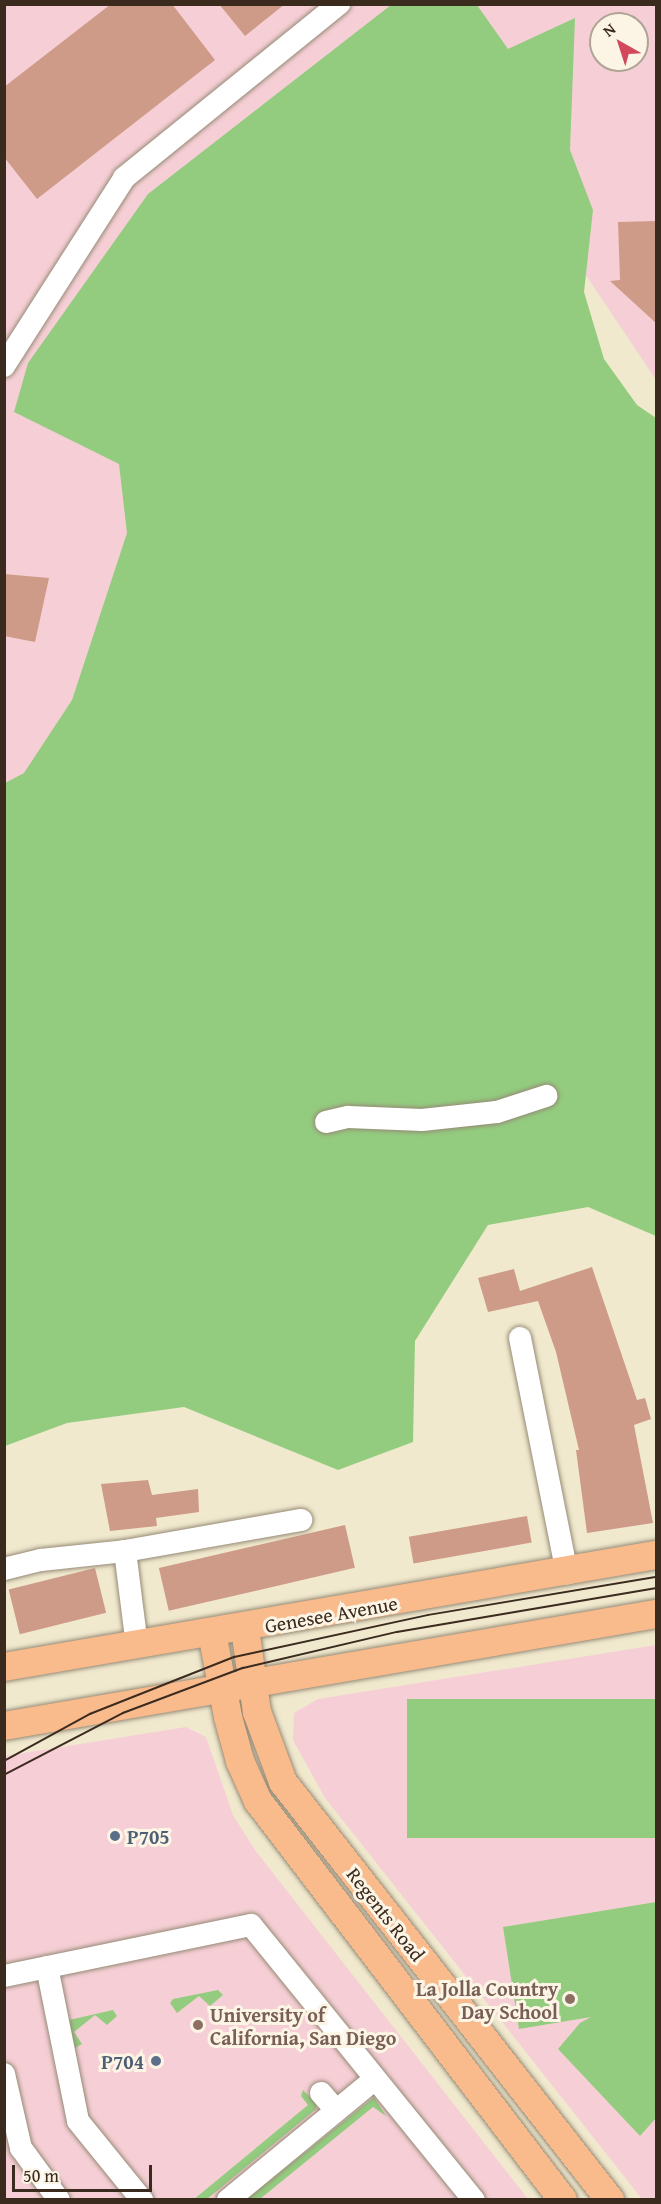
<!DOCTYPE html>
<html>
<head>
<meta charset="utf-8">
<style>
  body { margin:0 }
  #map { position:relative; width:661px; height:2204px; overflow:hidden; background:#f0e9ce; font-family:"Gentium Book Plus",serif }
  div>[style] { position:absolute }
  .built>* { inset:0; background:#f6cfd6 }
  .green>* { inset:0; background:#93cc7f; transform-origin:0 0 }
  .building>* { inset:0; background:#ce9b88; transform-origin:0 0 }
  .roads { filter:drop-shadow(0 0 2px #968a76) drop-shadow(0 0 2px #968a76) }
  .minor>* { height:22px; margin:-11px; padding:0 11px; transform-origin:11px; border-radius:11px; background:#fff }
  .major>* { height:28px; margin:-14px; padding:0 14px; transform-origin:14px; border-radius:14px; background:#fabb8c }
  .tram>* { height:1.5px; margin:-0.75px; padding:0 0.75px; transform-origin:0.75px; border-radius:0.75px; background:#3b2a1e }
  .dots>* { width:16px; height:16px; translate:-50% -50%; box-sizing:border-box; border:3px solid #fcf5e5; border-radius:50% }
  span { translate:-50% -50%; white-space:nowrap; text-align:center; line-height:1.15; -webkit-text-stroke:6px #fcf5e5; paint-order:stroke }
  .street-label { font-size:20px; color:#3b2a1e }
  .service-label { font-size:20px; color:#4e5e75; font-weight:700 }
  .left { translate:0 -50%; text-align:left }
  .right { translate:-100% -50%; text-align:right }
  .education-label { font-size:20px; color:#785e54; font-weight:700 }
  .frame { position:absolute; inset:0; border:6px solid #3b2a1e; pointer-events:none }
  .north { position:absolute; left:589px; top:12px; width:60px; height:60px; box-sizing:border-box; background:#fcf5e5; border:2px solid #afa495; border-radius:50%; rotate:321deg; font-size:16px; font-weight:700; line-height:24px; text-align:center; color:#3b2a1e }
  .north::after { content:''; display:block; margin:auto; width:21px; height:27px; background:#d1495b; clip-path:polygon(50% 0,100% 100%,50% 72%,0 100%) }
  .scale { position:absolute; left:12px; top:2165px; width:140px; height:27px; box-sizing:border-box; border:3px solid #3b2a1e; border-top:0; padding-left:8px; font-size:18px; line-height:21px; white-space:nowrap; color:#3b2a1e; -webkit-text-stroke:4px #fcf5e5; paint-order:stroke }
</style>
</head>
<body>
<div id="map">
  <div class="built">
    <i style="clip-path:polygon(evenodd,5px 5px,656px 5px,656px 380px,557px 232px,162px 473px,165px 603px,5px 840px,5px 5px,601px 24px,637px 24px,637px 60px,601px 60px,601px 24px)"></i>
    <i style="clip-path:polygon(656px 1645px,656px 2199px,642px 2199px,325px 1798px,293px 1740px,294px 1713px,318px 1699px)"></i>
    <i style="clip-path:polygon(186px 1727px,206px 1737px,233px 1815px,255px 1850px,528px 2199px,5px 2200px,5px 1756px)"></i>
  </div>
  <div class="green">
    <i style="clip-path:polygon(391px 5px,477px 5px,508px 49px,575px 18px,570px 150px,593px 210px,584px 292px,604px 359px,637px 405px,656px 418px,656px 1236px,588px 1207px,488px 1225px,415px 1341px,413px 1442px,338px 1470px,184px 1407px,67px 1423px,5px 1446px,5px 783px,24px 773px,72px 700px,127px 533px,119px 464px,14px 412px,28px 363px,148px 194px)"></i>
    <i style="left:656px;top:1699px;width:139px;height:249px;rotate:90deg"></i>
    <i style="clip-path:polygon(656px 1902px,656px 2118px,640px 2136px,558px 2049px,580px 2023px,591px 2017px,519px 2029px,503px 1927px)"></i>
    <i style="clip-path:polygon(218px 1990px,223px 1995px,210px 2006px,199px 1996px,177px 2013px,170px 2003px,173px 1999px)"></i>
    <i style="clip-path:polygon(113px 2010px,117px 2016px,107px 2025px,95px 2015px,74px 2032px,82px 2044px,75px 2048px,69px 2020px)"></i>
    <i style="clip-path:polygon(303px 2090px,317px 2104px,316px 2109px,207px 2199px,193px 2200px,308px 2105px,301px 2096px)"></i>
    <i style="clip-path:polygon(374px 2097px,386px 2116px,373px 2107px,260px 2199px,247px 2199px)"></i>
  </div>
  <div class="building">
    <i style="clip-path:polygon(111px 4px,172px 4px,215px 60px,37px 199px,4px 157px,4px 87px)"></i>
    <i style="clip-path:polygon(219px 4px,285px 4px,245px 36px)"></i>
    <i style="clip-path:polygon(657px 221px,657px 324px,610px 281px,620px 280px,618px 222px)"></i>
    <i style="clip-path:polygon(4px 574px,49px 578px,35px 642px,4px 636px)"></i>
    <i style="clip-path:polygon(592px 1267px,637px 1400px,645px 1398px,651px 1419px,634px 1425px,653px 1523px,587px 1533px,576px 1450px,579px 1450px,556px 1352px,538px 1301px,488px 1312px,478px 1278px,514px 1269px,520px 1291px)"></i>
    <i style="clip-path:polygon(148px 1480px,152px 1495px,198px 1489px,199px 1512px,156px 1518px,157px 1526px,110px 1531px,101px 1484px)"></i>
    <i style="left:527px;top:1516px;width:27px;height:120px;rotate:80deg"></i>
    <i style="left:345px;top:1525px;width:44px;height:191px;rotate:77deg"></i>
    <i style="left:95px;top:1568px;width:46px;height:89px;rotate:76deg"></i>
  </div>
  <div class="roads">
    <div class="minor">
      <i style="left:4px;top:366px;width:223px;rotate:-57.4deg"></i>
      <i style="left:124px;top:178px;width:277px;rotate:-39deg"></i>
      <i style="left:326px;top:1122px;width:23px;rotate:-13deg"></i>
      <i style="left:348px;top:1117px;width:74px;rotate:2.3deg"></i>
      <i style="left:422px;top:1120px;width:75px;rotate:-6.1deg"></i>
      <i style="left:497px;top:1112px;width:52px;rotate:-18.1deg"></i>
      <i style="left:520px;top:1338px;width:240px;rotate:78.7deg"></i>
      <i style="left:125px;top:1551px;width:96px;rotate:82.8deg"></i>
      <i style="left:4px;top:1569px;width:38px;rotate:-14deg"></i>
      <i style="left:41px;top:1560px;width:84px;rotate:-6.1deg"></i>
      <i style="left:125px;top:1551px;width:179px;rotate:-10deg"></i>
      <i style="left:47px;top:1967px;width:157px;rotate:78.6deg"></i>
      <i style="left:78px;top:2121px;width:102px;rotate:51deg"></i>
      <i style="left:4px;top:1976px;width:252px;rotate:-11.7deg"></i>
      <i style="left:251px;top:1925px;width:354px;rotate:51deg"></i>
      <i style="left:4px;top:2074px;width:76px;rotate:77.1deg"></i>
      <i style="left:21px;top:2148px;width:64px;rotate:53.8deg"></i>
      <i style="left:321px;top:2093px;width:23px;rotate:49deg"></i>
      <i style="left:228px;top:2200px;width:190px;rotate:-39.5deg"></i>
    </div>
    <div class="major">
      <i style="left:245px;top:1629px;width:84px;rotate:81.8deg"></i>
      <i style="left:257px;top:1712px;width:75px;rotate:69.6deg"></i>
      <i style="left:283px;top:1782px;width:531px;rotate:51.96deg"></i>
      <i style="left:212px;top:1633px;width:86px;rotate:79.2deg"></i>
      <i style="left:228px;top:1717px;width:46px;rotate:74.7deg"></i>
      <i style="left:240px;top:1761px;width:44px;rotate:65.8deg"></i>
      <i style="left:258px;top:1801px;width:502px;rotate:52.61deg"></i>
      <i style="left:4px;top:1667px;width:662px;rotate:-9.75deg"></i>
      <i style="left:4px;top:1726px;width:662px;rotate:-9.75deg"></i>
    </div>
  </div>
  <div class="tram">
    <i style="left:4px;top:1761px;width:98px;rotate:-28.7deg"></i>
    <i style="left:90px;top:1714px;width:155px;rotate:-21.6deg"></i>
    <i style="left:234px;top:1657px;width:198px;rotate:-12.2deg"></i>
    <i style="left:428px;top:1615px;width:231px;rotate:-9.5deg"></i>
    <i style="left:4px;top:1775px;width:134px;rotate:-27.5deg"></i>
    <i style="left:123px;top:1713px;width:128px;rotate:-20.6deg"></i>
    <i style="left:243px;top:1668px;width:158px;rotate:-13.2deg"></i>
    <i style="left:397px;top:1632px;width:263px;rotate:-9.6deg"></i>
  </div>
  <div class="dots">
    <i style="left:115px;top:1836px;background:#5c6f8a"></i>
    <i style="left:570px;top:1999px;background:#8d6e63"></i>
    <i style="left:198px;top:2025px;background:#8d6e63"></i>
    <i style="left:156px;top:2061px;background:#5c6f8a"></i>
  </div>
  <div class="street-label">
    <span style="left:331px;top:1614px;rotate:-10deg">Genesee Avenue</span>
    <span style="left:386px;top:1914px;rotate:52deg">Regents Road</span>
  </div>
  <div class="service-label">
    <span class="left" style="left:127px;top:1836px">P705</span>
    <span class="right" style="left:144px;top:2061px">P704</span>
  </div>
  <div class="education-label">
    <span class="right" style="left:558px;top:2000px">La Jolla Country<br>Day School</span>
    <span class="left" style="left:210px;top:2026px">University of<br>California, San Diego</span>
  </div>
  <div class="frame"></div>
  <div class="north">N</div>
  <div class="scale">50 m</div>
</div>
</body>
</html>
